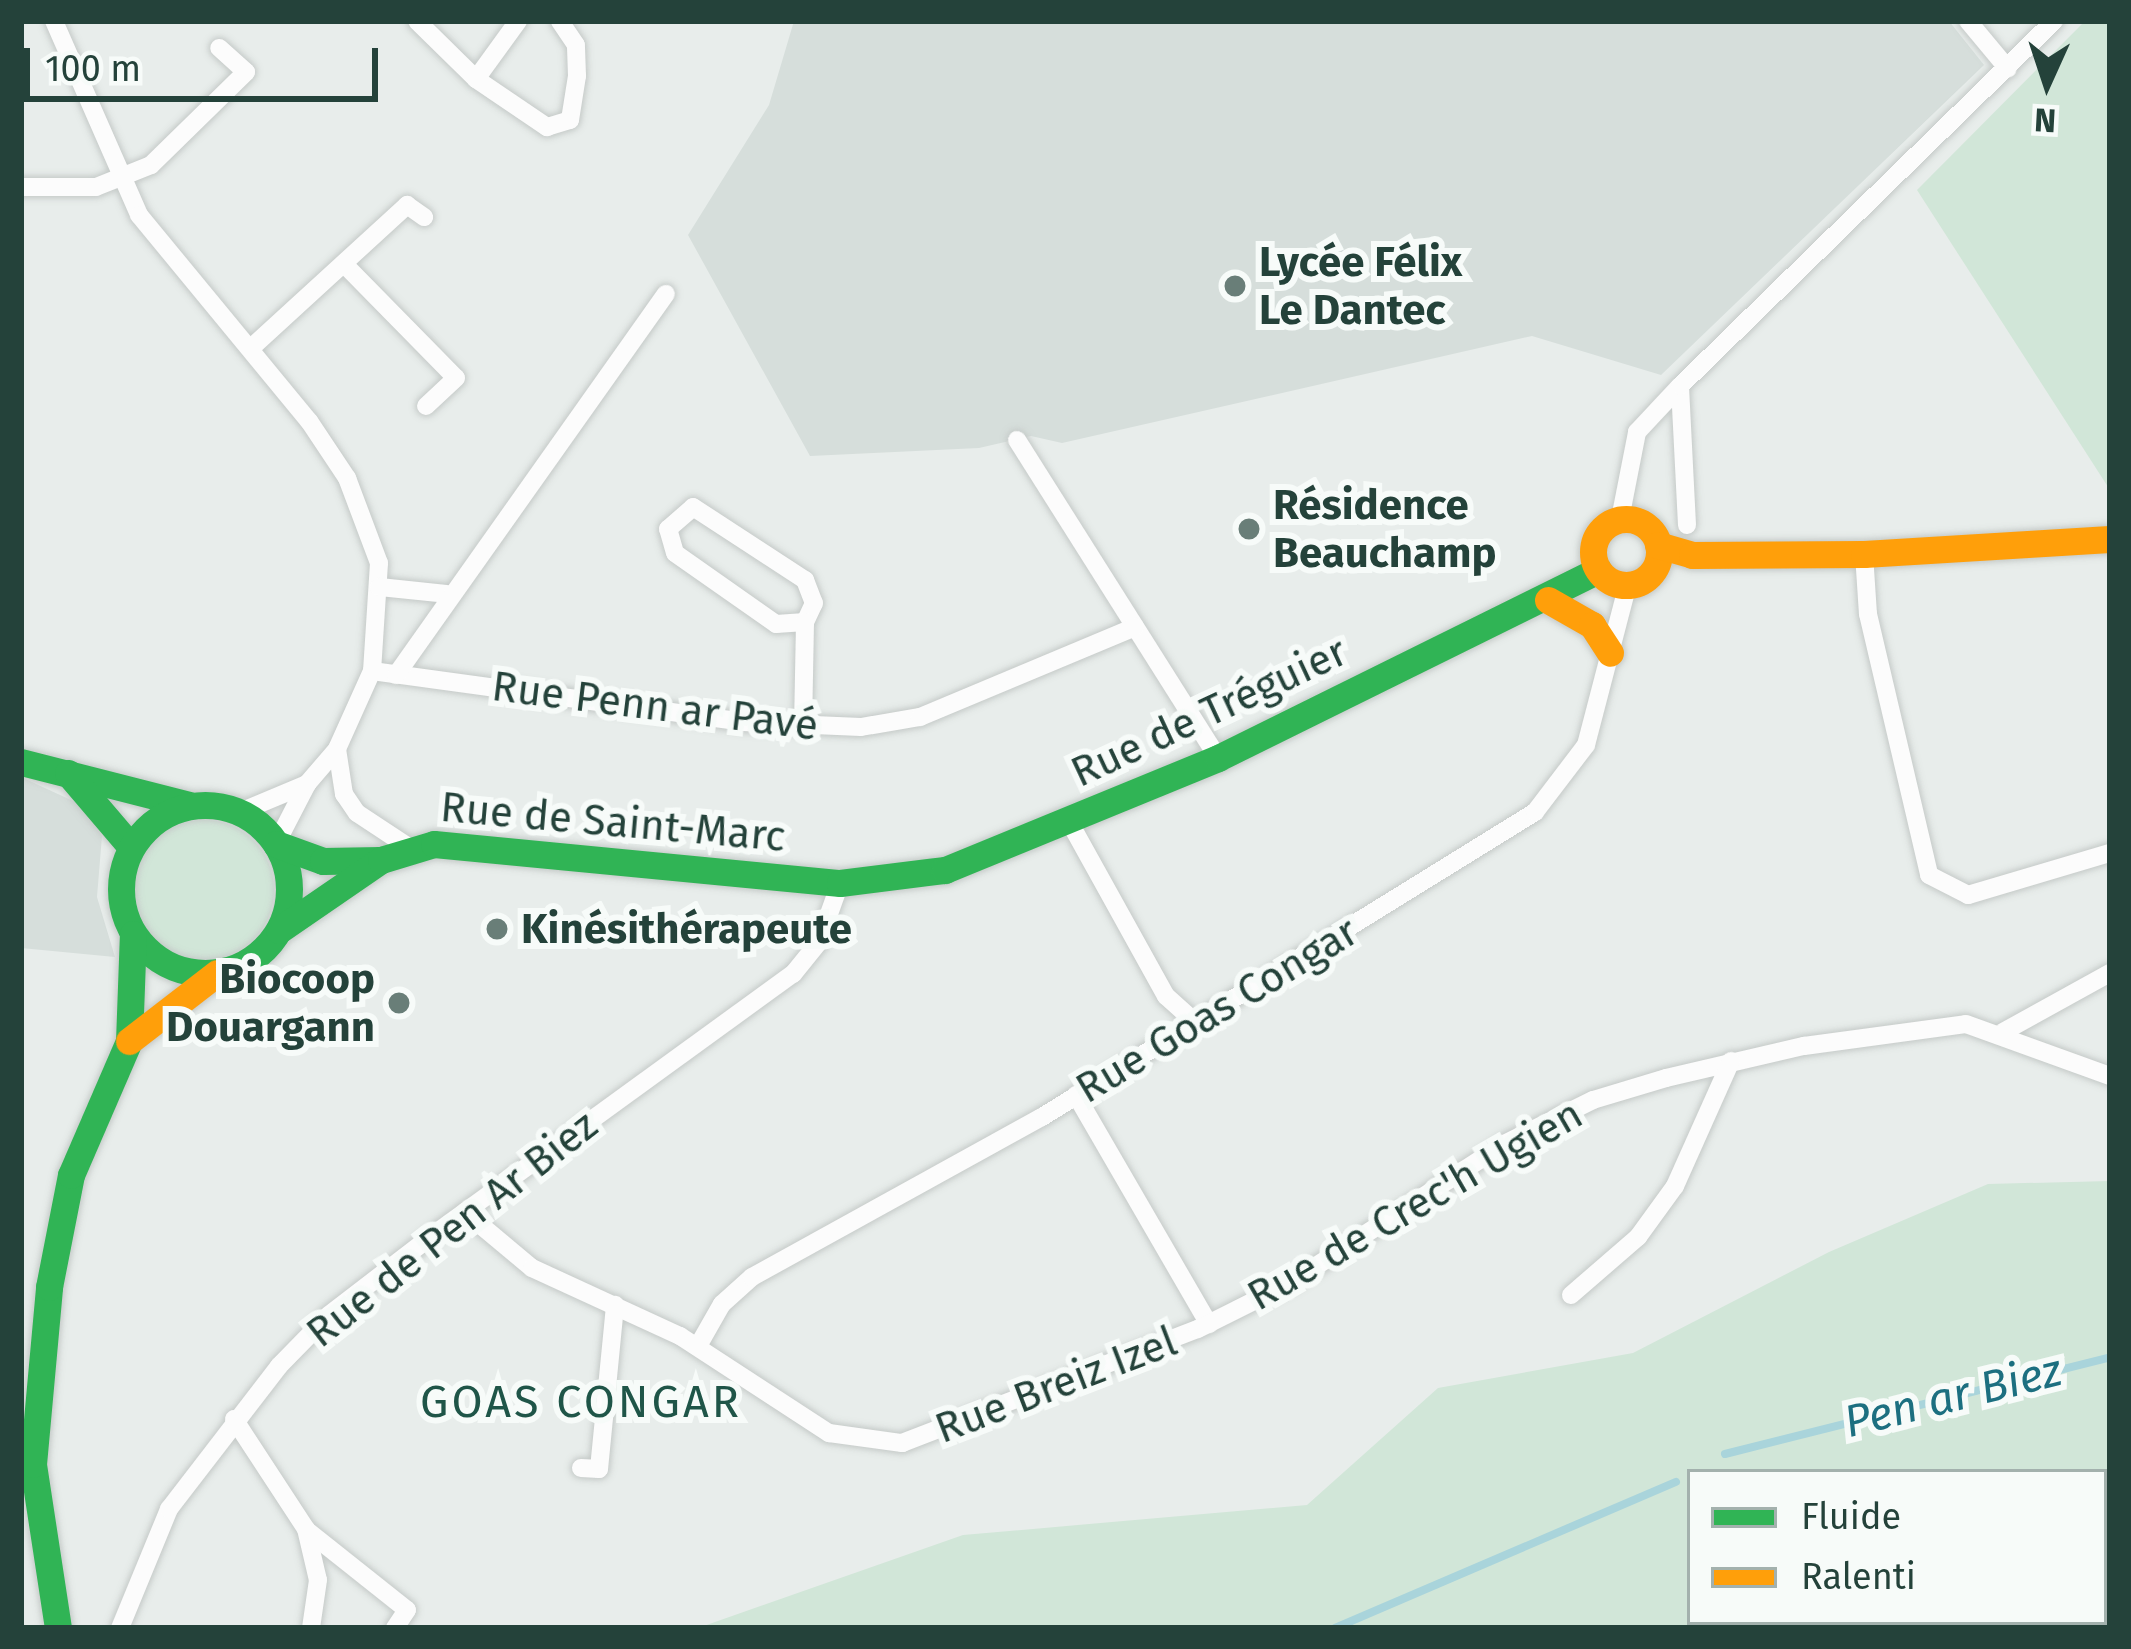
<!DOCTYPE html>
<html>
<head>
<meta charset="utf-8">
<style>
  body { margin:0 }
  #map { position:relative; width:2131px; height:1649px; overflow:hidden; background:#e8edeb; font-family:"Fira Sans",sans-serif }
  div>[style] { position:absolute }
  .built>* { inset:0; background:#d6dedb }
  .green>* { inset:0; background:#d1e6d8 }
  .round { border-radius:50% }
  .stream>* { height:8px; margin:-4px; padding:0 4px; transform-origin:4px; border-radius:4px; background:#a9d4db }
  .roads { filter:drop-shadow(0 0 3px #c5cac8) drop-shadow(0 0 3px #c5cac8) }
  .street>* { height:18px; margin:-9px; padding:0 9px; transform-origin:9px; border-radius:9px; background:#fcfcfc }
  .fast>* { height:27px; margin:-13.5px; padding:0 13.5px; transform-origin:13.5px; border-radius:13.5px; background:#30b455 }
  .fast>.ring { margin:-13.5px; padding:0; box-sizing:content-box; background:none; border:27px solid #30b455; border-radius:50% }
  .slow>* { height:27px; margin:-13.5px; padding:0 13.5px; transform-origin:13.5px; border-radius:13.5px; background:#ff9f0a }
  .slow>.ring { margin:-13.5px; padding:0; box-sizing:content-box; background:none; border:27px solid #ff9f0a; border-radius:50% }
  .dots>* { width:33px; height:33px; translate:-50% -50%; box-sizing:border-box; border:6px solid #f7fbf9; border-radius:50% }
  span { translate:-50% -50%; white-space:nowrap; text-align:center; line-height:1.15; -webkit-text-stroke:12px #f7fbf9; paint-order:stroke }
  .poi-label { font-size:42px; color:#24423a; font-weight:700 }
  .left { translate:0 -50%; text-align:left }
  .right { translate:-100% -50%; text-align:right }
  .street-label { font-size:42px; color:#24423a }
  .water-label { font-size:45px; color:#1c6f80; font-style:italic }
  .neighbourhood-label { font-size:45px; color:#1f5548; letter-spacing:3px }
  .frame { position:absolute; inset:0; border:24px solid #24423a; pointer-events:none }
  .legend { position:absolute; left:1687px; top:1469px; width:420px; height:156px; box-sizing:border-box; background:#f7fbf9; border:3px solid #a3b1ad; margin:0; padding:15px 21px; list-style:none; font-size:36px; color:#24423a }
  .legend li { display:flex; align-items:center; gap:24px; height:60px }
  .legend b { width:60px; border:3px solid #a3b1ad }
  .north { position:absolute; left:1987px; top:24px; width:120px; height:120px; -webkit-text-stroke:9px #f7fbf9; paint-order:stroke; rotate:183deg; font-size:33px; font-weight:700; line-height:48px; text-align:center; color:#24423a }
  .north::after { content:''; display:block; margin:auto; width:42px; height:54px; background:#24423a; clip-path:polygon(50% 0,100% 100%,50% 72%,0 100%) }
  .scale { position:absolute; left:24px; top:48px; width:354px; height:54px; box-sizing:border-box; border:6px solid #24423a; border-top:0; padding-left:15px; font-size:36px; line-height:42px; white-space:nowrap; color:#24423a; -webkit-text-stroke:9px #f7fbf9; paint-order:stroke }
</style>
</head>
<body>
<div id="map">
  <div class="built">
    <i style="clip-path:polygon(794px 21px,1949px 21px,1984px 65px,1661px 375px,1532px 336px,1062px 443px,1031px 436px,979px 448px,810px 456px,688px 235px,769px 105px)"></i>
    <i style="clip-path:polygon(21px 777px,84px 806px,102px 836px,97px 897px,115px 957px,21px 948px)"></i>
  </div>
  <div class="green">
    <i style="clip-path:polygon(2085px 21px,2110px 21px,2110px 490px,1917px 190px)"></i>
    <i class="round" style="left:134px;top:820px;width:140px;height:140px"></i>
    <i style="clip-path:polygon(2110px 1181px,2110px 1511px,2104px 1512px,2104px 1472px,1690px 1472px,1690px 1622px,2104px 1622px,2110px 1538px,2110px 1628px,698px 1628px,963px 1535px,1307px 1505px,1438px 1388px,1633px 1353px,1829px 1252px,1988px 1184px)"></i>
  </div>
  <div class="stream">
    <i style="left:1725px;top:1454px;width:397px;rotate:-14.1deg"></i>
    <i style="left:1335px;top:1628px;width:371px;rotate:-23.2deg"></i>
  </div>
  <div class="roads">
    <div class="street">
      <i style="left:54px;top:21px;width:212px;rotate:66.3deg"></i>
      <i style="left:139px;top:215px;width:267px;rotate:50.5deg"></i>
      <i style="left:309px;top:421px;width:69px;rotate:56.3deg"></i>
      <i style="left:347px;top:478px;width:91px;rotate:69.4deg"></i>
      <i style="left:379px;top:563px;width:108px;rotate:93.7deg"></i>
      <i style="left:372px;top:671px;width:85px;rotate:114.2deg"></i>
      <i style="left:337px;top:749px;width:46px;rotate:130.6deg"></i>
      <i style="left:307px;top:784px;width:68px;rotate:117.3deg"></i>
      <i style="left:417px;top:21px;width:83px;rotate:44.5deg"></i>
      <i style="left:476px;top:79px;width:86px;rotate:34.1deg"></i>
      <i style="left:547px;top:127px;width:24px;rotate:-17deg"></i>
      <i style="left:570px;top:120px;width:45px;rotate:-81deg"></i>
      <i style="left:577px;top:76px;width:31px;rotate:-92deg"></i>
      <i style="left:576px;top:45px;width:29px;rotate:-124deg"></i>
      <i style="left:1968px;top:21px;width:62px;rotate:50.2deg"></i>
      <i style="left:476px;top:79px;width:72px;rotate:-54.1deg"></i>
      <i style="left:21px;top:187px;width:75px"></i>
      <i style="left:96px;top:187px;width:59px;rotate:-21.8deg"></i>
      <i style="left:151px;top:165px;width:133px;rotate:-44.4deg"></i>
      <i style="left:246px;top:72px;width:36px;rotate:-138deg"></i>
      <i style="left:345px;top:265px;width:158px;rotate:45.5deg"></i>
      <i style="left:456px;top:378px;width:41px;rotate:137deg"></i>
      <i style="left:251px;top:348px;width:212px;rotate:-42.5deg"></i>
      <i style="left:407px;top:205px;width:21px;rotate:35deg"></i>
      <i style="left:1017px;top:440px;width:376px;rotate:57.7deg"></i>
      <i style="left:693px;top:507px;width:134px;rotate:33.1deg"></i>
      <i style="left:805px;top:580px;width:25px;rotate:69deg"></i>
      <i style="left:814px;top:603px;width:21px;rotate:115deg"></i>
      <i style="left:805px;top:622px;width:29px;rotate:176deg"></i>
      <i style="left:776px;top:624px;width:123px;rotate:-144.9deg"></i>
      <i style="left:675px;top:553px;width:25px;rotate:-106deg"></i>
      <i style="left:668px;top:529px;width:33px;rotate:-41deg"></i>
      <i style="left:1620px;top:519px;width:89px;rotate:-78.9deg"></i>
      <i style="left:1637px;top:432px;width:63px;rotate:-46.9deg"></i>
      <i style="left:1687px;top:525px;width:139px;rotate:-92.9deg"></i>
      <i style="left:1680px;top:386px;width:523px;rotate:-44.3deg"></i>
      <i style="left:1864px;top:554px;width:60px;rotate:86.2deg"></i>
      <i style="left:1868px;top:614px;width:268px;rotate:76.8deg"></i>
      <i style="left:1929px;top:875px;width:44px;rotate:27.1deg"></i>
      <i style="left:1968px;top:895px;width:148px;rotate:-16.5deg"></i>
      <i style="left:379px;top:587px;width:68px;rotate:5.9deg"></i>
      <i style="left:372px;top:671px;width:374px;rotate:7.8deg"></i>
      <i style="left:743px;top:722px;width:118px;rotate:2.4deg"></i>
      <i style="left:861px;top:727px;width:60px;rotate:-9.6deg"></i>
      <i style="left:920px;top:717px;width:233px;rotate:-22.7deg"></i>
      <i style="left:396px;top:675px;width:467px;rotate:-54.7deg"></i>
      <i style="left:803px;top:727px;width:105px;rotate:-88.9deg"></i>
      <i style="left:337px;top:749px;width:46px;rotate:81.2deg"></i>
      <i style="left:344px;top:794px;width:23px;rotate:56deg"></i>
      <i style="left:357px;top:813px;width:64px;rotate:33.4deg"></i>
      <i style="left:240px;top:812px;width:73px;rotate:-22.7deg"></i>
      <i style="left:1070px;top:823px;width:198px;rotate:61deg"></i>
      <i style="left:1166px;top:996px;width:40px;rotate:42deg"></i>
      <i style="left:2003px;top:1032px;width:122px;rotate:-28.9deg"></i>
      <i style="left:1076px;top:1095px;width:265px;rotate:59.9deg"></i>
      <i style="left:465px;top:1212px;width:87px;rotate:39.9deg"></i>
      <i style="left:532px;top:1268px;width:163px;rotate:24.7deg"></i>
      <i style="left:680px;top:1336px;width:178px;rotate:33.1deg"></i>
      <i style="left:829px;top:1433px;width:74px;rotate:7.8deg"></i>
      <i style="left:902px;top:1443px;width:317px;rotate:-21.1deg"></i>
      <i style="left:1198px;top:1329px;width:103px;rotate:-26.6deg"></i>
      <i style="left:1290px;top:1283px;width:255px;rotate:-33deg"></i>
      <i style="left:1504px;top:1144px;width:99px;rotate:-26.3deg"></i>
      <i style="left:1593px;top:1100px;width:76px;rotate:-16.8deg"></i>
      <i style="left:1666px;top:1078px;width:142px;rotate:-13.1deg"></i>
      <i style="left:1804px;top:1046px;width:163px;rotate:-7.7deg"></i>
      <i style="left:1966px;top:1024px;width:153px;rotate:19.9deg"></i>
      <i style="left:1571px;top:1295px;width:89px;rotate:-40.9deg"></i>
      <i style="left:1638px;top:1237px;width:63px;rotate:-54deg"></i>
      <i style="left:1675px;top:1186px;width:137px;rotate:-65.9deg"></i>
      <i style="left:698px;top:1346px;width:48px;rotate:-60.3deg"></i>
      <i style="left:722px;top:1304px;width:40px;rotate:-42deg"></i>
      <i style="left:752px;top:1277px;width:331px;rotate:-28.9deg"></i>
      <i style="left:1042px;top:1117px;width:580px;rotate:-31.74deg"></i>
      <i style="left:1535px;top:812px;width:84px;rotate:-52.7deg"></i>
      <i style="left:1586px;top:745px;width:166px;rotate:-75.4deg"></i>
      <i style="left:234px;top:1419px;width:131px;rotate:56.8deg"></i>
      <i style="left:306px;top:1529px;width:52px;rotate:76.8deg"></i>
      <i style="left:318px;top:1580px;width:49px;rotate:98.3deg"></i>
      <i style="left:581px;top:1468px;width:18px;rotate:3deg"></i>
      <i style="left:599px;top:1469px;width:165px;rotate:-84.4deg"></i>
      <i style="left:309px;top:1532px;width:125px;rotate:38.5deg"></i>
      <i style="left:407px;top:1610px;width:22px;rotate:124deg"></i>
      <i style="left:120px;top:1628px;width:129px;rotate:-67.6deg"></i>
      <i style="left:169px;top:1509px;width:180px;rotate:-52.4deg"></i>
      <i style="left:279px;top:1366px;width:71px;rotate:-45.6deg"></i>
      <i style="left:329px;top:1315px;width:126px;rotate:-37.6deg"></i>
      <i style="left:429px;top:1238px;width:450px;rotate:-36deg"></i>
      <i style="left:793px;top:974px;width:41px;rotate:-50.9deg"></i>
      <i style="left:819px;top:942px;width:63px;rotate:-70.4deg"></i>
    </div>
    <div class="fast">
      <i style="left:21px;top:762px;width:174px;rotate:14.3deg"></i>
      <i style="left:68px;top:773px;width:97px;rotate:49.6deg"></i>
      <i class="ring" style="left:121px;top:805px;width:141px;height:141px"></i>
      <i style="left:276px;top:844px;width:50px;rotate:19.9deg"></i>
      <i style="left:323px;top:861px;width:58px;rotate:-1deg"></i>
      <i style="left:279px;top:930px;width:124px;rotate:-34.5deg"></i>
      <i style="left:381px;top:860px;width:55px;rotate:-16.8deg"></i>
      <i style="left:434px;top:844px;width:408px;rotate:5.5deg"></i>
      <i style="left:840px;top:883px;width:106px;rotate:-7.1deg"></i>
      <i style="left:945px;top:870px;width:295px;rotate:-22.3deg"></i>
      <i style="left:1218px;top:758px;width:424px;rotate:-26.3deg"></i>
      <i style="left:58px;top:1628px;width:166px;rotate:-98.7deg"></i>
      <i style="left:33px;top:1464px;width:178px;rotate:-84.8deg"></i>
      <i style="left:49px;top:1287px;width:114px;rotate:-78.9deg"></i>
      <i style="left:71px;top:1175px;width:146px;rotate:-66.6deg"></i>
      <i style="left:129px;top:1041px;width:107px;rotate:-87.9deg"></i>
    </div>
    <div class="slow">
      <i class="ring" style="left:1593px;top:519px;width:39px;height:39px"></i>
      <i style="left:1658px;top:545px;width:35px;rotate:16deg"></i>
      <i style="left:1692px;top:555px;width:172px;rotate:-0.3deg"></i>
      <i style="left:1864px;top:554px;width:246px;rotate:-3.5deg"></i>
      <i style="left:1548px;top:600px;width:51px;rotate:29.6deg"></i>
      <i style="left:1592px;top:625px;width:33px;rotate:57deg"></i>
      <i style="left:129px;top:1041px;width:111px;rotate:-37.7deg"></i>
    </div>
  </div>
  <div class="dots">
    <i style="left:1235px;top:286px;background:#697e78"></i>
    <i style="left:1249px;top:529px;background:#697e78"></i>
    <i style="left:497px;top:929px;background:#697e78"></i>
    <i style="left:399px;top:1003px;background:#697e78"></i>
  </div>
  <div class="poi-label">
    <span class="left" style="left:1259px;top:286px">Lycée Félix<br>Le Dantec</span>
    <span class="left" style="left:1273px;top:529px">Résidence<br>Beauchamp</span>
    <span class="left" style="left:521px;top:929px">Kinésithérapeute</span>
    <span class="right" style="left:375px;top:1003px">Biocoop<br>Douargann</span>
  </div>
  <div class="street-label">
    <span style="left:655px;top:706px;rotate:7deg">Rue Penn ar Pavé</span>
    <span style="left:1209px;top:712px;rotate:-25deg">Rue de Tréguier</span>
    <span style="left:613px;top:822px;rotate:5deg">Rue de Saint-Marc</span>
    <span style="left:1217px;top:1010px;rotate:-31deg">Rue Goas Congar</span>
    <span style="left:1415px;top:1205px;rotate:-30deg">Rue de Crec'h Ugien</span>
    <span style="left:452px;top:1229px;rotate:-38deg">Rue de Pen Ar Biez</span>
    <span style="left:1056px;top:1385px;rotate:-21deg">Rue Breiz Izel</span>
  </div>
  <div class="water-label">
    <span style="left:1953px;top:1397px;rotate:-14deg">Pen ar Biez</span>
  </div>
  <div class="neighbourhood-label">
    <span style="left:581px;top:1403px">GOAS CONGAR</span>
  </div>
  <div class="frame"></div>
  <ul class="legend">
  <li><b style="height:15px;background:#30b455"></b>Fluide</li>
  <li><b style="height:15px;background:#ff9f0a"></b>Ralenti</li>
  </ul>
  <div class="north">N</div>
  <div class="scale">100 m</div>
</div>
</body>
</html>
